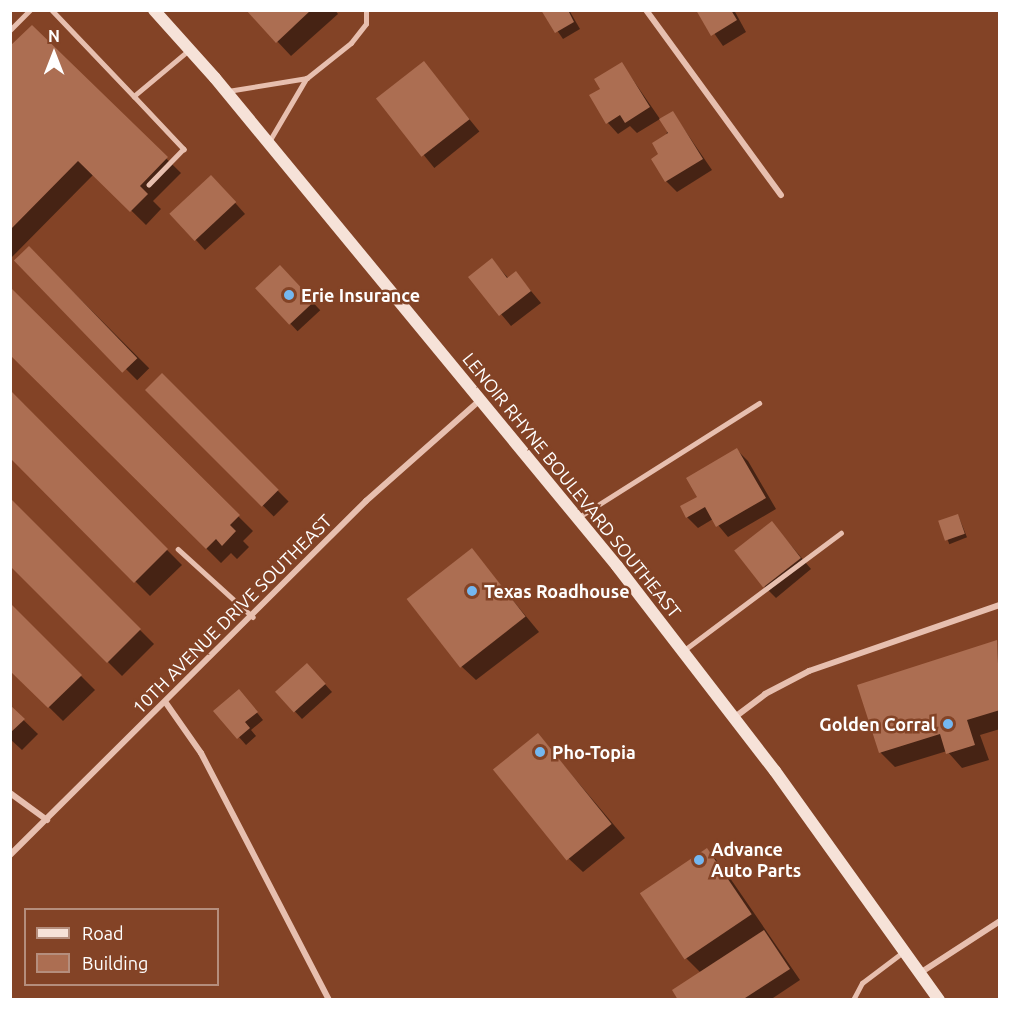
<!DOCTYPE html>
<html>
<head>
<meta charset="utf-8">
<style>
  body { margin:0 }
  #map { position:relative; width:1010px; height:1010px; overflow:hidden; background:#834326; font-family:Ubuntu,sans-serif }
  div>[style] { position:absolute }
  .shadow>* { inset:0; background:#0007; transform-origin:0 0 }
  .building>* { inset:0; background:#ac6e52; transform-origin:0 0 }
  .service>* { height:4.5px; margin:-2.25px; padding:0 2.25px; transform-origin:2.25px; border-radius:2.25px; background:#e7bfaf }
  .minor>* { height:6px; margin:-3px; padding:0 3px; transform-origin:3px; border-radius:3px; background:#e7bfaf }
  .secondary>* { height:12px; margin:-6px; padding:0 6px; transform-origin:6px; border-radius:6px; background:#f6e2d8 }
  .dots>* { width:16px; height:16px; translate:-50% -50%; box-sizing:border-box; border:3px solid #834326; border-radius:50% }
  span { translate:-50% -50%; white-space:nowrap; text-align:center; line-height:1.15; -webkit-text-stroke:5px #834326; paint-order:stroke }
  .poi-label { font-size:18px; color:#fff; font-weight:700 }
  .left { translate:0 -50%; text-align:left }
  .right { translate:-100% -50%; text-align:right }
  .street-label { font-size:18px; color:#fff }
  .frame { position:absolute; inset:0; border:12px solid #fff; pointer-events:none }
  .legend { position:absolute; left:24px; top:908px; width:195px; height:78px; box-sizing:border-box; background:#834326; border:2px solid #b58e7d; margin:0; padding:8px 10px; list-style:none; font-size:18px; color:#fff }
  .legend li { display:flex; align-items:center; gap:12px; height:30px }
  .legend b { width:30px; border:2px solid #b58e7d }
  .north { position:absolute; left:24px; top:24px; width:60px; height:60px; -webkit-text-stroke:4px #834326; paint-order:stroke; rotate:0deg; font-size:16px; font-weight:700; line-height:24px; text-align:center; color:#fff }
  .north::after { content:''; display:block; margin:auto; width:21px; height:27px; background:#fff; clip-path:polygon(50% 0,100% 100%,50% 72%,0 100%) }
</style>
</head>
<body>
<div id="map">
  <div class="shadow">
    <i style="clip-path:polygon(248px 10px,335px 10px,338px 14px,291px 56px)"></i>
    <i style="clip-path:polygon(543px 10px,569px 10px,580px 29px,563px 39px)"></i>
    <i style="clip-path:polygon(698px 10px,734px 10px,746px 32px,723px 46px)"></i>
    <i style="clip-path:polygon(32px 27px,181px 173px,153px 201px,161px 209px,146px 225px,94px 174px,10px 259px,10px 48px)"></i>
    <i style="left:424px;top:63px;width:88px;height:58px;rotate:51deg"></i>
    <i style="clip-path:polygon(622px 64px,660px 119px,637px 133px,630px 126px,618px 134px,608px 123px,602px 89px)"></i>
    <i style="clip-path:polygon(673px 113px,712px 170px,677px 192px,666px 181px,660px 155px)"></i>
    <i style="clip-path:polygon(222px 188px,245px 214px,205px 250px,195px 239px)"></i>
    <i style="left:29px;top:248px;width:170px;height:17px;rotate:45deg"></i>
    <i style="clip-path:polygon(492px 260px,509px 279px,516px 273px,541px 303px,511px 326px,470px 277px)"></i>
    <i style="left:280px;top:267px;width:59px;height:31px;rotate:47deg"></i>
    <i style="clip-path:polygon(10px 289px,253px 531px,243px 541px,249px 547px,237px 559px,231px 553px,221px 563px,10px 353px)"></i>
    <i style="left:162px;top:375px;width:179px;height:21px;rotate:45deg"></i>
    <i style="clip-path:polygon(10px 392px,182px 565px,150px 596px,10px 456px)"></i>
    <i style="clip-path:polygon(737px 450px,748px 461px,776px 509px,728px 537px,713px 519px,698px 528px,687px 517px)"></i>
    <i style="clip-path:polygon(10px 500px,154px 644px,122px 676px,10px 564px)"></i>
    <i style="left:958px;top:515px;width:24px;height:19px;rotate:68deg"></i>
    <i style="clip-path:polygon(772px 523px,811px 569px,776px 598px,765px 587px)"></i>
    <i style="clip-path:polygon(471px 550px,539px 632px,476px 680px,461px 666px)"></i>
    <i style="clip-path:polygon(10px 605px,95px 690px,63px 721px,10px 669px)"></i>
    <i style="clip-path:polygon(997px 642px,1000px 729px,980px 735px,989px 760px,962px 768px,947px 751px,895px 767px,881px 753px,859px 686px)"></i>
    <i style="clip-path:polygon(314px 672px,332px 692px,302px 719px,277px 692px)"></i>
    <i style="clip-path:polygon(245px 698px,263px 720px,251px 730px,256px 736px,246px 745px,216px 711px)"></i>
    <i style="clip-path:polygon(10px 707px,38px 734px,22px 750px,10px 739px)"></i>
    <i style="clip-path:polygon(538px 735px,625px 838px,583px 872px,568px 858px)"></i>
    <i style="clip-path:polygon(707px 850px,721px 865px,800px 980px,770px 1000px,680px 1000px,701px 973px,686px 958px)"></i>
  </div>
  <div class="building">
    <i style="clip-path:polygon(246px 10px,311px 10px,276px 43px)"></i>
    <i style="clip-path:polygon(541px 10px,568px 10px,574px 22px,555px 33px)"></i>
    <i style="clip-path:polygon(696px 10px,731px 10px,737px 20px,711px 36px)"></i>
    <i style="clip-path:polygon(32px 25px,168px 157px,140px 186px,148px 194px,130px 212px,78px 161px,10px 230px,10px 46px)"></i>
    <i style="left:424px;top:61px;width:74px;height:61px;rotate:52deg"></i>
    <i style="clip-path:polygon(622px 62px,650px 107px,625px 123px,620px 115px,606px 124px,589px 95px,600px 89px,594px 79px)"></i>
    <i style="clip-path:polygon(673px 111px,703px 159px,665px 182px,651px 159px,658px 154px,652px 143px,668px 133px,659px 119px)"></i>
    <i style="left:211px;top:175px;width:37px;height:57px;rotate:47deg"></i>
    <i style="left:29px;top:246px;width:156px;height:21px;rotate:46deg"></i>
    <i style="clip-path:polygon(492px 258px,507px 278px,516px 271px,531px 291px,499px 316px,468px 277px)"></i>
    <i style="left:280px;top:265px;width:50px;height:34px;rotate:47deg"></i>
    <i style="clip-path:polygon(10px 287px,240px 515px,230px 525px,236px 531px,222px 546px,216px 539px,206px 549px,10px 355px)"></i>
    <i style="left:162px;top:373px;width:165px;height:24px;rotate:45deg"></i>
    <i style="clip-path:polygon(10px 390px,168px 549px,134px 583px,10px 458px)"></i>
    <i style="clip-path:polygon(737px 448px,766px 498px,716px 527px,705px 507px,686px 518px,680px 506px,697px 497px,686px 478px)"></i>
    <i style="clip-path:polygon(10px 498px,141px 629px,107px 663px,10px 566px)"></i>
    <i style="left:958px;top:514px;width:21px;height:21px;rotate:71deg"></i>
    <i style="left:772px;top:521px;width:47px;height:48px;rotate:52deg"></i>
    <i style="left:472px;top:548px;width:87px;height:83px;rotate:52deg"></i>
    <i style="clip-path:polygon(10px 603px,82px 675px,48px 708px,10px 671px)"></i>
    <i style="clip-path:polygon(997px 640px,1000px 710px,967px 720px,975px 745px,946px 754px,940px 734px,879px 753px,857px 685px)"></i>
    <i style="left:307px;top:663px;width:28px;height:43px;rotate:48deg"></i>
    <i style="clip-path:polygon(239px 689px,258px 712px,245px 722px,250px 728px,237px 739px,213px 711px)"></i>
    <i style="clip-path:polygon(10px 705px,25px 719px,10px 733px)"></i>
    <i style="left:538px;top:733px;width:117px;height:58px;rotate:51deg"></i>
    <i style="left:707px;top:848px;width:80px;height:81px;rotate:56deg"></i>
    <i style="clip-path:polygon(764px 930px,790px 969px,742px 1000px,678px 1000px,672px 990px)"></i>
  </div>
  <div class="service">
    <i style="left:52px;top:10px;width:119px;rotate:46.4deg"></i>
    <i style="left:134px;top:96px;width:72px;rotate:-39.9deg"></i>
    <i style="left:10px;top:30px;width:28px;rotate:-45deg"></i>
    <i style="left:307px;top:78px;width:56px;rotate:-38.5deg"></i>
    <i style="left:351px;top:43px;width:24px;rotate:-52deg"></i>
    <i style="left:366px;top:24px;width:14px;rotate:-90deg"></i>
    <i style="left:228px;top:91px;width:80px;rotate:-9.3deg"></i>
    <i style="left:307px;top:78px;width:73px;rotate:120.4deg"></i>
    <i style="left:134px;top:96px;width:73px;rotate:46.7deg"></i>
    <i style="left:184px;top:149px;width:50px;rotate:134.2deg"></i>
    <i style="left:579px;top:517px;width:213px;rotate:-32.3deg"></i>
    <i style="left:178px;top:549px;width:101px;rotate:42.2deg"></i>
    <i style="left:683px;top:651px;width:197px;rotate:-36.8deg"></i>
    <i style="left:853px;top:1000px;width:19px;rotate:-62deg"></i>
    <i style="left:862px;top:983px;width:51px;rotate:-37.1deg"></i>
    <i style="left:874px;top:1000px;width:4px"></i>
  </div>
  <div class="minor">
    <i style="left:646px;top:10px;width:229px;rotate:53.9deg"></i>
    <i style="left:166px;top:703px;width:61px;rotate:55deg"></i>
    <i style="left:201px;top:753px;width:278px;rotate:62.6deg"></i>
    <i style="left:735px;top:717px;width:38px;rotate:-37deg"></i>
    <i style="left:765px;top:694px;width:50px;rotate:-27.6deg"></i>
    <i style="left:809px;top:671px;width:202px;rotate:-19.1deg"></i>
    <i style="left:10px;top:793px;width:46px;rotate:36.1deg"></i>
    <i style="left:10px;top:855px;width:502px;rotate:-44.84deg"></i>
    <i style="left:366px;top:501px;width:152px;rotate:-41.5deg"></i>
    <i style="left:920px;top:973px;width:95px;rotate:-33deg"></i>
  </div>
  <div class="secondary">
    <i style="left:154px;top:10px;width:91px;rotate:48.1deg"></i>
    <i style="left:215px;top:78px;width:632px;rotate:50.52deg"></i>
    <i style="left:617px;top:566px;width:259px;rotate:52.4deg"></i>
    <i style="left:775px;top:771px;width:282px;rotate:54.4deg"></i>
  </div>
  <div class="dots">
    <i style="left:289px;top:295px;background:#74b7f0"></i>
    <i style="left:472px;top:591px;background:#74b7f0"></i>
    <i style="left:948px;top:724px;background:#74b7f0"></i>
    <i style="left:540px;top:752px;background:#74b7f0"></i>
    <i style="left:699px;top:860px;background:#74b7f0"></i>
  </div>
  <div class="poi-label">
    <span class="left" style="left:301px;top:295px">Erie Insurance</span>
    <span class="left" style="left:484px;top:591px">Texas Roadhouse</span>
    <span class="right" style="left:936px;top:724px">Golden Corral</span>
    <span class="left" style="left:552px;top:752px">Pho-Topia</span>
    <span class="left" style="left:711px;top:860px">Advance<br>Auto Parts</span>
  </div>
  <div class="street-label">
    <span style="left:572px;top:485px;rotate:51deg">LENOIR RHYNE BOULEVARD SOUTHEAST</span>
    <span style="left:232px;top:614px;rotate:-45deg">10TH AVENUE DRIVE SOUTHEAST</span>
  </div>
  <div class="frame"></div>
  <ul class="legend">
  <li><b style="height:8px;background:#f6e2d8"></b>Road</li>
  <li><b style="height:16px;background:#ac6e52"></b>Building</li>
  </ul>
  <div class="north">N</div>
</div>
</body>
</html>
